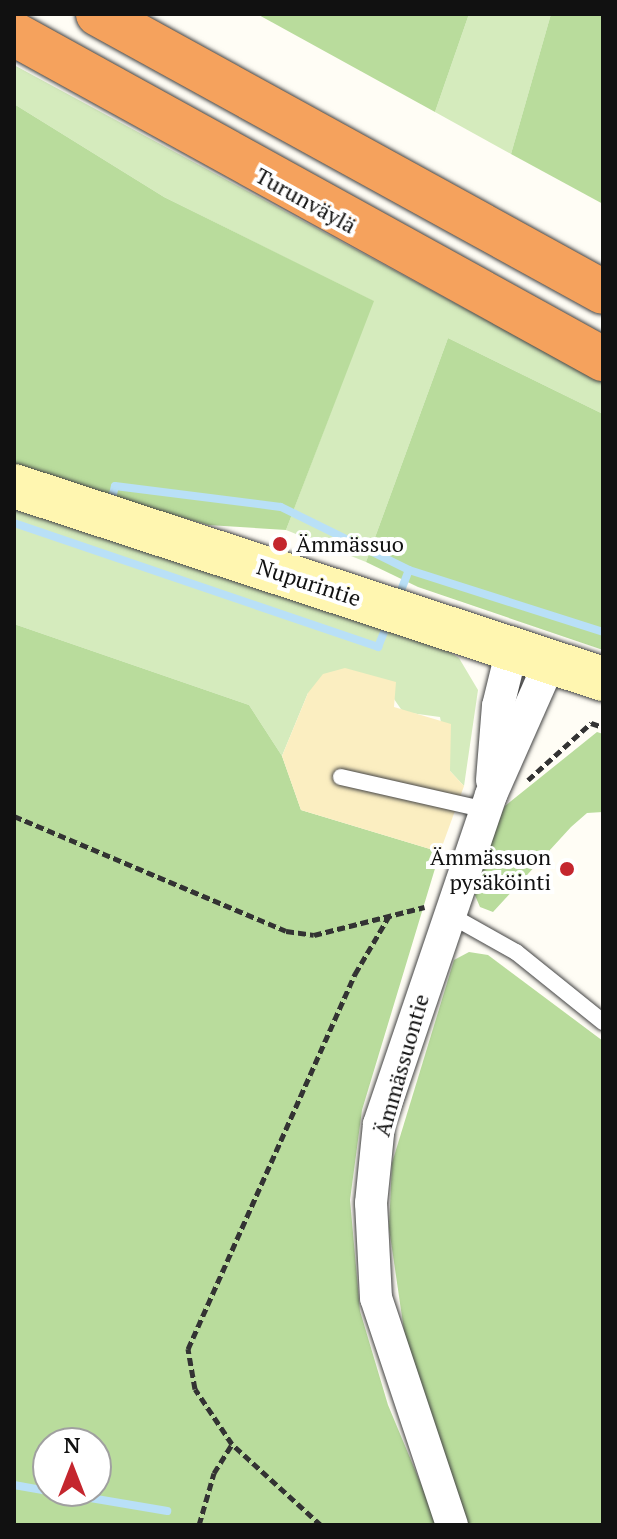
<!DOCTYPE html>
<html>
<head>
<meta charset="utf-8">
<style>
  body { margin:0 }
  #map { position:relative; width:617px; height:1539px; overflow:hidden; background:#fffdf5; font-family:"PT Serif",serif }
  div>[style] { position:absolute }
  .green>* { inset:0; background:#d5ebbd }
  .forest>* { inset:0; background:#b9dc9c }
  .sand>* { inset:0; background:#fbeec1 }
  .stream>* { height:8px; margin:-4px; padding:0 4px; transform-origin:4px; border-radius:4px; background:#b9e0f7 }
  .path>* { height:5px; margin-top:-2.5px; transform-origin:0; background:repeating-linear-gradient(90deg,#333 0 8px,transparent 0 12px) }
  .roads { filter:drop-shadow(0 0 2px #444) drop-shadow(0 0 2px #444) }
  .service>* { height:16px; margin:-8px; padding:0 8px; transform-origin:8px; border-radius:8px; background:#fff }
  .minor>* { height:32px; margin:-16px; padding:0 16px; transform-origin:16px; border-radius:16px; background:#fff }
  .secondary>* { height:44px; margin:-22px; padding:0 22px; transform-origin:22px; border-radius:22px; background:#fff6b0 }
  .motorway>* { height:44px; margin:-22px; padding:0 22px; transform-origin:22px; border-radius:22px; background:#f5a25d }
  .dots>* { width:22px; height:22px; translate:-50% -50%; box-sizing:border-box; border:4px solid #fff; border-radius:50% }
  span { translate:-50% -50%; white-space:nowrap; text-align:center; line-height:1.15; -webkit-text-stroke:8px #fff; paint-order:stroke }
  .street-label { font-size:22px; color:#111 }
  .poi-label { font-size:22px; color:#111 }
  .left { translate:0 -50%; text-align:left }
  .right { translate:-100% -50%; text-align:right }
  .frame { position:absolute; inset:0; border:16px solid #111; pointer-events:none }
  .north { position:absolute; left:32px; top:1427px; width:80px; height:80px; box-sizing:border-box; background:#fff; border:2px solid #a0a0a0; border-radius:50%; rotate:0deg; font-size:22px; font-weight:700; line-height:32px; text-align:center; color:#111 }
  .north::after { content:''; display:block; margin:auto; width:28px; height:36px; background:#c4262e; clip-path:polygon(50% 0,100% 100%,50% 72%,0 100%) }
</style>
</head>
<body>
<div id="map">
  <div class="green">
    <i style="clip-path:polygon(469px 14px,551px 14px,511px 154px,435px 112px)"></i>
    <i style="clip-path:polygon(14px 65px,603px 383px,603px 414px,448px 338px,366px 562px,286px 530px,373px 301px,164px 197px,14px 104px)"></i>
    <i style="clip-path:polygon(14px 506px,429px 640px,459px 658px,478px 690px,464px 786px,450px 771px,440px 717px,403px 712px,394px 699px,308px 693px,282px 756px,249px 705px,14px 624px)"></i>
  </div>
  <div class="forest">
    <i style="clip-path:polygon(257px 14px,469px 14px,435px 112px)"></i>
    <i style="clip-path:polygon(551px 14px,603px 14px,603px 204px,511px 154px)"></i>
    <i style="clip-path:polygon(14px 104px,164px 197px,374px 301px,286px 530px,208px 525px,14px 469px)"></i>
    <i style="clip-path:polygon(448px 338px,603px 414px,603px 650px,418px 587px,366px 562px)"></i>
    <i style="clip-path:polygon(evenodd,14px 624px,249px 705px,282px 756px,301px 810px,440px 852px,362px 1110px,350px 1200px,360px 1311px,388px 1405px,438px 1525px,14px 1525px,14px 624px,48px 1443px,96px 1443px,96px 1491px,48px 1491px,48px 1443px)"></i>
    <i style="clip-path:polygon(597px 732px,603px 734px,603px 812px,587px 813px,571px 827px,493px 912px,480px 907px,474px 893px,483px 854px,505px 806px)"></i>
    <i style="clip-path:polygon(469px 952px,488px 955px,603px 1041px,603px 1525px,467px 1525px,406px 1344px,389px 1228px,392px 1163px,454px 960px)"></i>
  </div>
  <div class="sand">
    <i style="clip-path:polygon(345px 668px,396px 682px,394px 707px,451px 724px,450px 771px,464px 786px,440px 852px,301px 810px,282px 756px,308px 693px,323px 674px)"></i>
  </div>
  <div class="stream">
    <i style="left:113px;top:494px;width:8px;rotate:-76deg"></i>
    <i style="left:115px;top:486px;width:167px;rotate:7.2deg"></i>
    <i style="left:281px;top:507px;width:143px;rotate:26.2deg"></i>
    <i style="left:409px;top:570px;width:204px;rotate:17.7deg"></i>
    <i style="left:14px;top:523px;width:385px;rotate:18.8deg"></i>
    <i style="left:378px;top:647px;width:16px;rotate:-68deg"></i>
    <i style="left:402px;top:588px;width:19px;rotate:-69deg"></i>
    <i style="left:14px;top:1485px;width:35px;rotate:10deg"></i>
    <i style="left:49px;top:1491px;width:120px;rotate:9.6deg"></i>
  </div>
  <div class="path">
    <i style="left:528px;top:780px;width:85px;rotate:-42.1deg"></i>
    <i style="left:591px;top:723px;width:13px;rotate:18deg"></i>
    <i style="left:14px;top:816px;width:295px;rotate:22.9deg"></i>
    <i style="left:286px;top:931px;width:28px;rotate:8deg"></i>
    <i style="left:314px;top:935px;width:114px;rotate:-14.2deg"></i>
    <i style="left:199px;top:1525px;width:54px;rotate:-73.9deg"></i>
    <i style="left:214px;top:1473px;width:34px;rotate:-58deg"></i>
    <i style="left:321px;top:1525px;width:120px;rotate:-137.7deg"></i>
    <i style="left:232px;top:1444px;width:66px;rotate:-123.9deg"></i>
    <i style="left:195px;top:1389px;width:41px;rotate:-99.9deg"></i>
    <i style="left:188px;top:1349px;width:411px;rotate:-66deg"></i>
    <i style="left:355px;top:974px;width:67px;rotate:-59.6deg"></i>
  </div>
  <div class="roads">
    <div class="service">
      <i style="left:341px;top:777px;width:149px;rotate:12.8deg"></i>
      <i style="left:450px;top:915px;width:76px;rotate:29.3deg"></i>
      <i style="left:516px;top:952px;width:112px;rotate:38.8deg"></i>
    </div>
    <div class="minor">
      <i style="left:492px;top:780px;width:74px;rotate:-85.4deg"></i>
      <i style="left:498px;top:706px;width:59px;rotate:-76.2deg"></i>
      <i style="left:452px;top:1525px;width:239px;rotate:-108.5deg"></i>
      <i style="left:376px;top:1298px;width:95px;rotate:-93deg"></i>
      <i style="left:371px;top:1203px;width:79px;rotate:-84.2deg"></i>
      <i style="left:379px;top:1124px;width:348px;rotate:-71.2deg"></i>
      <i style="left:491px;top:795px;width:145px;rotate:-66.1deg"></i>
    </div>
    <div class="secondary">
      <i style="left:14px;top:486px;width:620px;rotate:18.14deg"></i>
    </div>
    <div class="motorway">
      <i style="left:98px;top:14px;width:576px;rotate:28.83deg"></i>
      <i style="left:14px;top:34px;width:673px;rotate:28.89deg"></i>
    </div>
  </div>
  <div class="dots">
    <i style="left:280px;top:544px;background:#c4262e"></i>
    <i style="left:567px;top:869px;background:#c4262e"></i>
  </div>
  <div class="street-label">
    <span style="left:306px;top:200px;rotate:29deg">Turunväylä</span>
    <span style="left:309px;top:582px;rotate:18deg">Nupurintie</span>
    <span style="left:401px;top:1065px;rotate:-74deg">Ämmässuontie</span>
  </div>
  <div class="poi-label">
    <span class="left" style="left:296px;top:544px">Ämmässuo</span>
    <span class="right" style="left:551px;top:869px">Ämmässuon<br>pysäköinti</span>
  </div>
  <div class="frame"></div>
  <div class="north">N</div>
</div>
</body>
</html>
